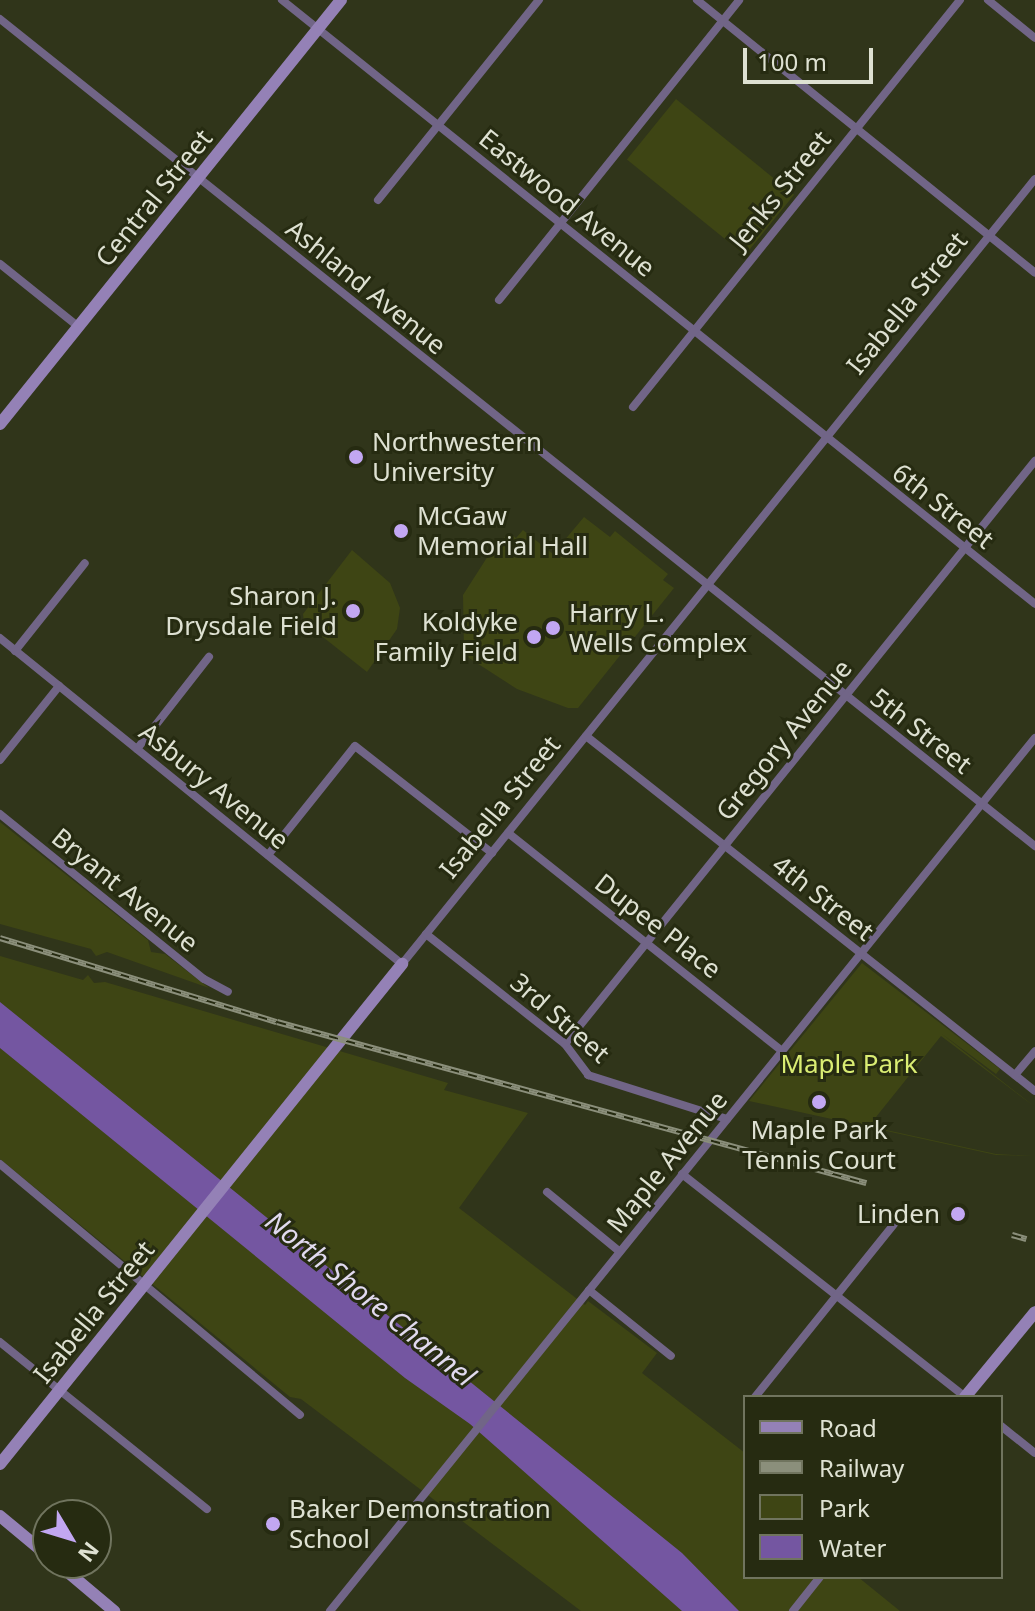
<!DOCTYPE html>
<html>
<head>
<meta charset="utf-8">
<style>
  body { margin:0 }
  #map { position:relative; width:1035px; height:1611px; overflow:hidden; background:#30351a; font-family:"Noto Sans",sans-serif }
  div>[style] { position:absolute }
  .green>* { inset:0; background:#3e4514; transform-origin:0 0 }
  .water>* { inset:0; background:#7456a1 }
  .street>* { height:8px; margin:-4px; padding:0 4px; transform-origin:4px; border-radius:4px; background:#716587 }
  .secondary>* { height:12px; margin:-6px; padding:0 6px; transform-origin:6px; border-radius:6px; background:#9481b6 }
  .rail>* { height:6px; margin-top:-3px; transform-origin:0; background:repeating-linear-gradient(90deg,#262b11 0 9px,#8b8f7b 0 18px); box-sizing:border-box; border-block:2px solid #8b8f7b }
  .dots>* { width:22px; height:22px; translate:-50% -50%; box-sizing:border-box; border:4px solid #262b11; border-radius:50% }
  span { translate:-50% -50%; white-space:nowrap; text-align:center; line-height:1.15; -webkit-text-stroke:6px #262b11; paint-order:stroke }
  .street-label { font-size:26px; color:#dee1d2 }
  .poi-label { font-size:26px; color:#dee1d2 }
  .left { translate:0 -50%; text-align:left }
  .right { translate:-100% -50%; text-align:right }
  .park-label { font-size:26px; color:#daed73 }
  .water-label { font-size:28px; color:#e1daef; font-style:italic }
  .legend { position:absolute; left:743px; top:1395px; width:260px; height:184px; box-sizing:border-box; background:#262b11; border:2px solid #70745e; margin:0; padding:10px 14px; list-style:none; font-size:24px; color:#dee1d2 }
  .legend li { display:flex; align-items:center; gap:16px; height:40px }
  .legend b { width:40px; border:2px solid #70745e }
  .north { position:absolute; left:32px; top:1499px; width:80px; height:80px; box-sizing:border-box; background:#262b11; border:2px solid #70745e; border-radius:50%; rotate:128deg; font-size:22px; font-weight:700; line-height:32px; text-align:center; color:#dee1d2 }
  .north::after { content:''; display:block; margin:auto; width:28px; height:36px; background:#c2a7f2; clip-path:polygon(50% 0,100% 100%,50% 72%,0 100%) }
  .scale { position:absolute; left:743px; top:48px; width:130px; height:36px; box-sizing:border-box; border:4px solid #dee1d2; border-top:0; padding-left:10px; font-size:24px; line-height:28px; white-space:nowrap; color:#dee1d2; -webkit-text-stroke:6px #262b11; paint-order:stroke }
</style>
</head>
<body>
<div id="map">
  <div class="green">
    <i style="left:676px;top:99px;width:152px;height:78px;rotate:39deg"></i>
    <i style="clip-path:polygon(584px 517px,610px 537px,615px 531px,668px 574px,663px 580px,674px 588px,578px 708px,568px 708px,517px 689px,469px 658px,464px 650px,463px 595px,495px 545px,510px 533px,516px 538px,523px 530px,553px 554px)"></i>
    <i style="clip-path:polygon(352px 550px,390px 583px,400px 608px,397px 629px,367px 672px,304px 622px,303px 614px)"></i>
    <i style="clip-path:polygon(0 822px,148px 940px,151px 952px,165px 954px,209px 988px,107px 952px,96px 956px,91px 949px,0 924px)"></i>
    <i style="clip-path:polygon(0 956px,83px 980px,88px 975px,94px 983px,105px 982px,448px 1083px,444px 1090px,528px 1113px,459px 1208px,585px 1305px,588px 1301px,657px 1353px,642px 1373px,745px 1453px,745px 1577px,858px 1577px,900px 1611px,581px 1611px,301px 1399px,290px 1397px,0 1159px)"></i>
    <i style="clip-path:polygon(862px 963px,1000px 1069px,996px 1074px,942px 1034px,1035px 1107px,941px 1036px,876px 1117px,877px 1128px,996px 1154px,1034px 1156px,996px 1155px,749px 1101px)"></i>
  </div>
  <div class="water">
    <i style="clip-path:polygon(0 1002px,682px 1553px,739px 1611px,682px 1611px,470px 1424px,405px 1378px,0 1048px)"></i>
  </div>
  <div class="street">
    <i style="left:282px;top:0;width:965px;rotate:38.73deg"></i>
    <i style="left:697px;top:0;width:434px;rotate:38.9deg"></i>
    <i style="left:988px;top:0;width:60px;rotate:39deg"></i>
    <i style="left:0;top:19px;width:1325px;rotate:38.63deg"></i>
    <i style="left:378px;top:200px;width:257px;rotate:-51.2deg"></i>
    <i style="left:0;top:264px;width:101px;rotate:38.6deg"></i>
    <i style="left:499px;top:300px;width:384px;rotate:-51.3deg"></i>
    <i style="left:633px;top:407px;width:522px;rotate:-51.22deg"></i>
    <i style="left:0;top:638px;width:518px;rotate:39.04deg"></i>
    <i style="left:402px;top:964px;width:1008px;rotate:-51.12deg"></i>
    <i style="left:15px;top:651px;width:112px;rotate:-51.5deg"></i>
    <i style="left:586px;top:736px;width:572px;rotate:38.33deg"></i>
    <i style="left:137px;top:749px;width:117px;rotate:-52deg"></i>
    <i style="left:0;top:760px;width:95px;rotate:-51.4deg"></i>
    <i style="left:0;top:814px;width:262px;rotate:39deg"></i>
    <i style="left:204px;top:979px;width:27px;rotate:28deg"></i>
    <i style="left:508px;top:833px;width:350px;rotate:38.5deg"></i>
    <i style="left:268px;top:855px;width:139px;rotate:-51.4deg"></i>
    <i style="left:355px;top:746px;width:174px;rotate:38deg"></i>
    <i style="left:426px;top:934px;width:177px;rotate:38.4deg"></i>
    <i style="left:565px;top:1044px;width:39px;rotate:53deg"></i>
    <i style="left:588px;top:1075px;width:146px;rotate:17.6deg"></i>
    <i style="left:565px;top:1044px;width:749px;rotate:-51.13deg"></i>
    <i style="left:1015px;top:1075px;width:31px;rotate:-50deg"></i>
    <i style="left:0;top:1164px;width:391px;rotate:39.9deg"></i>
    <i style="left:682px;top:1174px;width:360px;rotate:38.2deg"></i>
    <i style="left:547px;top:1192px;width:94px;rotate:39.4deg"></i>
    <i style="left:589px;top:1290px;width:105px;rotate:38.8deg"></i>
    <i style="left:0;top:1342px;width:266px;rotate:38.9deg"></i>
    <i style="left:755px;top:1397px;width:222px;rotate:-51.2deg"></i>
    <i style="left:1001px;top:1426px;width:43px;rotate:38.5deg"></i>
    <i style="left:330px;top:1611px;width:1122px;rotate:-51.08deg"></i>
    <i style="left:793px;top:1611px;width:43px;rotate:-51.5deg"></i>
  </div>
  <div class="secondary">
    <i style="left:0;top:424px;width:544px;rotate:-51.19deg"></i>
    <i style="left:965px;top:1397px;width:110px;rotate:-50.5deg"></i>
    <i style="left:0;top:1464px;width:642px;rotate:-51.2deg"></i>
    <i style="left:0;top:1516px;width:62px;rotate:39.8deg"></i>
    <i style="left:57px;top:1563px;width:75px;rotate:40.1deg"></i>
  </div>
  <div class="rail">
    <i style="left:0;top:938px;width:289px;rotate:16.9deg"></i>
    <i style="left:277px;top:1022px;width:611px;rotate:15.29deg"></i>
    <i style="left:1012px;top:1235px;width:15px;rotate:16deg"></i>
  </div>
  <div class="dots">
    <i style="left:356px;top:457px;background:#c2a7f2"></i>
    <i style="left:401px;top:531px;background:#c2a7f2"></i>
    <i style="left:353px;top:611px;background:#c2a7f2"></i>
    <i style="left:553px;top:628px;background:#c2a7f2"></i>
    <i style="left:534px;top:637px;background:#c2a7f2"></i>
    <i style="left:819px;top:1102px;background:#c2a7f2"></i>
    <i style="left:958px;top:1214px;background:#c2a7f2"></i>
    <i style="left:273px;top:1524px;background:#c2a7f2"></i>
  </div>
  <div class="street-label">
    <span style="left:780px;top:190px;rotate:-51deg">Jenks Street</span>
    <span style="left:154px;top:198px;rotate:-51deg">Central Street</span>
    <span style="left:567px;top:203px;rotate:39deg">Eastwood Avenue</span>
    <span style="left:366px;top:287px;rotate:39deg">Ashland Avenue</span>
    <span style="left:907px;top:303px;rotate:-51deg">Isabella Street</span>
    <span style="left:943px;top:506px;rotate:38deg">6th Street</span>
    <span style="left:921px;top:731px;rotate:38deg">5th Street</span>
    <span style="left:784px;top:740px;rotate:-51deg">Gregory Avenue</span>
    <span style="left:214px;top:786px;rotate:39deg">Asbury Avenue</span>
    <span style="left:500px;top:807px;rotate:-51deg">Isabella Street</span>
    <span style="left:125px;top:890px;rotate:39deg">Bryant Avenue</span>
    <span style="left:823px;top:898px;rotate:38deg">4th Street</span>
    <span style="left:658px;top:926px;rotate:38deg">Dupee Place</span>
    <span style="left:560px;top:1018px;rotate:41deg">3rd Street</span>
    <span style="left:667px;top:1162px;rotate:-51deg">Maple Avenue</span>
    <span style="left:94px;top:1312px;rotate:-51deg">Isabella Street</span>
  </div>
  <div class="poi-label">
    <span class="left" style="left:372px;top:457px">Northwestern<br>University</span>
    <span class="left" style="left:417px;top:531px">McGaw<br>Memorial Hall</span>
    <span class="right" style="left:337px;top:611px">Sharon J.<br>Drysdale Field</span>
    <span class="left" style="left:569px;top:628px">Harry L.<br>Wells Complex</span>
    <span class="right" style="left:518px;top:637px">Koldyke<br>Family Field</span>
    <span style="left:819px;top:1145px">Maple Park<br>Tennis Court</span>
    <span class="right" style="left:940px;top:1214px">Linden</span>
    <span class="left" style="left:289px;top:1524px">Baker Demonstration<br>School</span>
  </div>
  <div class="park-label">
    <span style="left:849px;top:1064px">Maple Park</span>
  </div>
  <div class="water-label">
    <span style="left:371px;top:1298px;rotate:39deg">North Shore Channel</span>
  </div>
  <ul class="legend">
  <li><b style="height:10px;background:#9481b6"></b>Road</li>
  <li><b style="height:10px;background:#8b8f7b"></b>Railway</li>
  <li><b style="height:22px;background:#3e4514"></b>Park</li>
  <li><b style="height:22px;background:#7456a1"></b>Water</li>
  </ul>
  <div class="north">N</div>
  <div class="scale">100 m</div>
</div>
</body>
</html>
